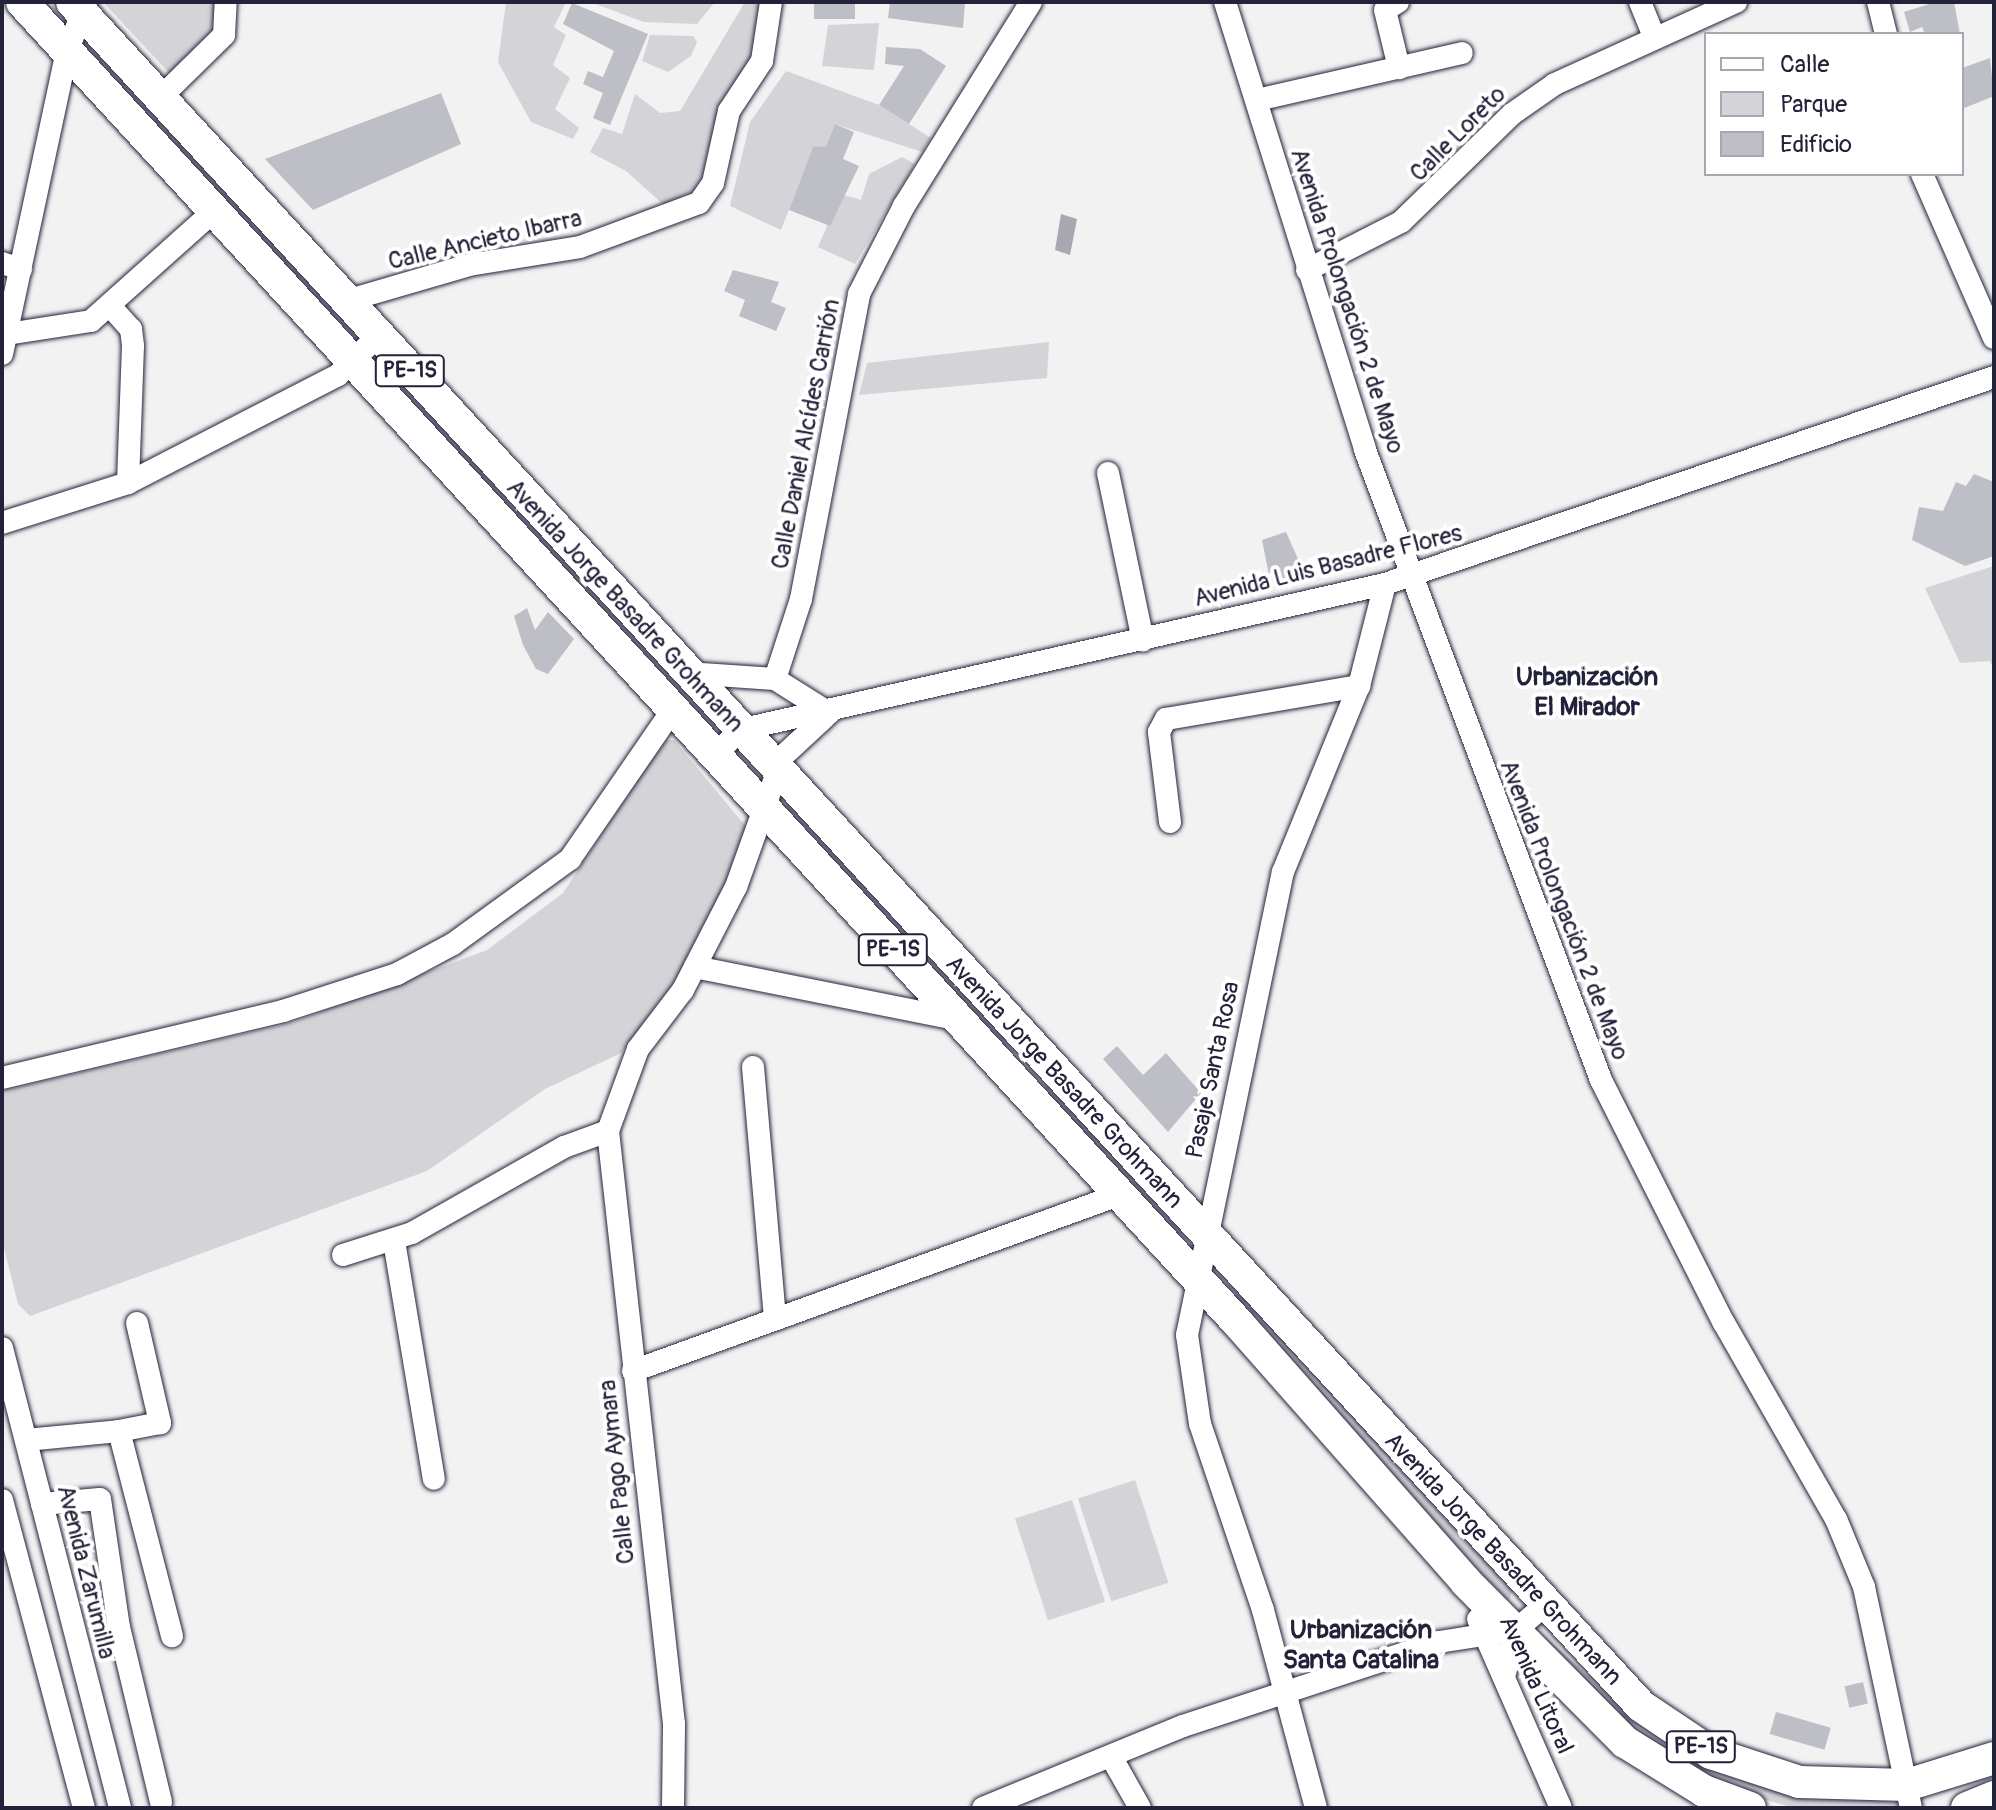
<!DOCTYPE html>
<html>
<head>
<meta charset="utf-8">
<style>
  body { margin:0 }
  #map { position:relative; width:1996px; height:1810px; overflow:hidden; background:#f2f2f3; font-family:Pangolin,sans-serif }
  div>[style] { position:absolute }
  .green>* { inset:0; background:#d3d3d8; transform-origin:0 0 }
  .water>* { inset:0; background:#a8a8b2 }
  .building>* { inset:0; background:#bebec6; transform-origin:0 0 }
  .roads { filter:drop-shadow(0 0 2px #22223b) drop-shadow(0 0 2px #22223b) }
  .minor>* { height:22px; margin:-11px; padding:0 11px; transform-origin:11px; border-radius:11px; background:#fff }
  .highway>* { height:32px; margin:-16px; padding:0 16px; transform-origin:16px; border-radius:16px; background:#fff }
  span { translate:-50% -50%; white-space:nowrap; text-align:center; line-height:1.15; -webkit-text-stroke:8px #fff; paint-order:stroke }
  .shield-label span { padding:2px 6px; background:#fff; border:2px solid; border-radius:6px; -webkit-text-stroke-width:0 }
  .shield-label { font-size:22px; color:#22223b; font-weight:700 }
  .street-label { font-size:24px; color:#22223b }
  .neighbourhood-label { font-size:26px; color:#22223b; font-weight:700 }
  .frame { position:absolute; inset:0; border:4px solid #22223b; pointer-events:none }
  .legend { position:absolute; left:1704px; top:32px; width:260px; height:144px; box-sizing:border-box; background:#fff; border:2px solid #a7a7b1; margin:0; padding:10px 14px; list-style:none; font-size:24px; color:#22223b }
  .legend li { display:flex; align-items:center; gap:16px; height:40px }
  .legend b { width:40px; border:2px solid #a7a7b1 }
</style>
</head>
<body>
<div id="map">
  <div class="green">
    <i style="clip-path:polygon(215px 2px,214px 37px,171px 75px,105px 4px)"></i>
    <i style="clip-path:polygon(506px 2px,566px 2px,554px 27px,566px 35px,553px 65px,570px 78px,555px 109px,579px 128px,573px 139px,531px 122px,498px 62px)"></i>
    <i style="clip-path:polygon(590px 2px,715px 2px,697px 24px,644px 22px)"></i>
    <i style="clip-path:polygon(745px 2px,759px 2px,763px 47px,702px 187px,664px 205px,626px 171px,590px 152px,603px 128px,622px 134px,635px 94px,660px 113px,680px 111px)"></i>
    <i style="clip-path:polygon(879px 23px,874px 70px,822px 66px,828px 25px)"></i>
    <i style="clip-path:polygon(650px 35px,693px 36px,697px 42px,691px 56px,668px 72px,642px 61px)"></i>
    <i style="clip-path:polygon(79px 42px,106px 47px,355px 333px,350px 340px)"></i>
    <i style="clip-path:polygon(786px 71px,879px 105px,931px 138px,922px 152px,835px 124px,826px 146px,813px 148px,781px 230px,730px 206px,750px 122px)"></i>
    <i style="clip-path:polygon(902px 157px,915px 164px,855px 264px,818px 247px,841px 194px,861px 200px,869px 174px)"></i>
    <i style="clip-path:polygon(1049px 342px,1047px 378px,859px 395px,867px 363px)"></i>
    <i style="left:377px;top:357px;width:502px;height:8px;rotate:47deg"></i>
    <i style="clip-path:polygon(1994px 566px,1994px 669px,1990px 661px,1960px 663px,1925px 588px)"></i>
    <i style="clip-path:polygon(664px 740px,674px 740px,748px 829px,695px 955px,621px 1053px,545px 1089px,427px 1171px,30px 1316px,18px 1304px,2px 1240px,2px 1091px,294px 1022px,487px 950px,563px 893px)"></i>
    <i style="clip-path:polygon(792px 801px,1009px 1036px,1006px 1051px,779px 810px)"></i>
    <i style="clip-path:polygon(1054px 1085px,1183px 1232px,1179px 1237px,1043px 1096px,1046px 1086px)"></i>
    <i style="clip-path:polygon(1245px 1293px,1513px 1590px,1509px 1600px,1497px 1597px,1234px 1307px,1235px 1294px)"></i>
    <i style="left:1135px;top:1480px;width:108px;height:60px;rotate:72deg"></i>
    <i style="left:1072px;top:1500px;width:107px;height:60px;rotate:72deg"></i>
    <i style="clip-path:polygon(1545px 1637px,1644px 1725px,1711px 1767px,1799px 1796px,1897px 1802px,1897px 1808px,1795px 1808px,1727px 1789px,1648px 1746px,1547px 1648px)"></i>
  </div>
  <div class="water">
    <i style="clip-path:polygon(1061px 214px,1077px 219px,1070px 255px,1055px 250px)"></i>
  </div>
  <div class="building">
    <i style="left:855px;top:2px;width:17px;height:41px;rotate:90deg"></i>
    <i style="clip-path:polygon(890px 2px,965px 2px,963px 28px,888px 18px)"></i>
    <i style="clip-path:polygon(1936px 2px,1954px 2px,1960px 34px,1925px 34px,1922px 27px,1910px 32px,1904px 12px)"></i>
    <i style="clip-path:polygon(572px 3px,648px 34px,610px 125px,593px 118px,603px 93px,583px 84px,588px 71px,603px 77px,614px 51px,563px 24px)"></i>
    <i style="clip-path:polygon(886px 47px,920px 49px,946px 66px,909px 124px,879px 105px,904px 66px,885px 64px)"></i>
    <i style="clip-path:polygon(1990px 58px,1994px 96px,1962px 109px,1962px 68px)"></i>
    <i style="clip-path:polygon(441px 93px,461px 144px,313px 210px,265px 159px)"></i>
    <i style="clip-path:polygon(835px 124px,854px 132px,843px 159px,859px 166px,830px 226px,789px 210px,813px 147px,826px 146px)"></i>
    <i style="clip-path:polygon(733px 270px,779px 282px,771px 302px,786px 308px,776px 331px,739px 316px,745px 300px,724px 291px)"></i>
    <i style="clip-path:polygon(1974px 474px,1994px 482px,1994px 556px,1965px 566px,1912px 540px,1919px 507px,1943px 511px,1956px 482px,1966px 486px)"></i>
    <i style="clip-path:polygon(1286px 532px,1306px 577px,1271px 585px,1262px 540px)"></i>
    <i style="clip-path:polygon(527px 608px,535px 630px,548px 612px,574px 639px,548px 674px,536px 669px,523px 645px,514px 616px)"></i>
    <i style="clip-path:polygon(1117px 1046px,1143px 1075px,1166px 1053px,1201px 1093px,1168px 1132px,1103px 1059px)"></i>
    <i style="left:1863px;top:1682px;width:22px;height:19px;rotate:77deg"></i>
    <i style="left:1776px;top:1712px;width:57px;height:23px;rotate:16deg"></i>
  </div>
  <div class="roads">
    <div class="minor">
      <i style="left:1225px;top:2px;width:469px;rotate:72.6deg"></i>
      <i style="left:1365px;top:450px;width:673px;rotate:69.46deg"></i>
      <i style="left:1601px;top:1080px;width:272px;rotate:63.2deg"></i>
      <i style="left:1724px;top:1323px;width:226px;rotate:60.3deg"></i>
      <i style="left:1836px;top:1519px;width:74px;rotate:67.6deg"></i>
      <i style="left:1864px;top:1587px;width:226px;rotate:78deg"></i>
      <i style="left:1398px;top:2px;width:15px;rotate:148deg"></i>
      <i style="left:1385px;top:10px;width:60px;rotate:76.4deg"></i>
      <i style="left:1640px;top:2px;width:38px;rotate:68deg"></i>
      <i style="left:1878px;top:2px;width:33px;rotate:76deg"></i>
      <i style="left:160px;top:98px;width:90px;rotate:-44.5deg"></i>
      <i style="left:224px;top:35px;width:33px;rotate:-87deg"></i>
      <i style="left:1257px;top:100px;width:210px;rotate:-12.9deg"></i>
      <i style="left:1922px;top:174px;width:179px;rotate:66.3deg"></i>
      <i style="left:2px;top:263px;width:20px;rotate:18deg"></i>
      <i style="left:1307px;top:270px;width:106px;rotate:-27.1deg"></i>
      <i style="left:1401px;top:222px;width:155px;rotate:-44.2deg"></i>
      <i style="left:1512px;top:114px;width:52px;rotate:-34.9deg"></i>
      <i style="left:1555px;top:84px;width:199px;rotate:-24.4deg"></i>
      <i style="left:346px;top:301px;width:128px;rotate:-16.3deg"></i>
      <i style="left:469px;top:265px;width:112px;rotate:-9.2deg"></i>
      <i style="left:580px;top:247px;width:127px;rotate:-20.3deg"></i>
      <i style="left:699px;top:203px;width:24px;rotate:-55deg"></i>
      <i style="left:713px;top:183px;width:74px;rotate:-77.5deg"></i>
      <i style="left:729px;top:111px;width:60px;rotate:-56.6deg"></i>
      <i style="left:762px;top:61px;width:60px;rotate:-81.3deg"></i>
      <i style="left:111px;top:307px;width:30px;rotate:48deg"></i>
      <i style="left:131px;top:329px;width:17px;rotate:83deg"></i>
      <i style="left:133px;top:346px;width:137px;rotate:92.1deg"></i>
      <i style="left:7px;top:334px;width:85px;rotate:-8.8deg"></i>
      <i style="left:91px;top:321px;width:162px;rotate:-41.8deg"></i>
      <i style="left:2px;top:354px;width:309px;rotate:-77.9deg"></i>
      <i style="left:67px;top:52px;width:53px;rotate:-68.8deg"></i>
      <i style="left:1108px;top:473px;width:171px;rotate:78.2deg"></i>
      <i style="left:2px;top:523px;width:132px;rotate:-17.6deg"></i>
      <i style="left:128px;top:483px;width:236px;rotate:-27.2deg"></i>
      <i style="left:338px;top:375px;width:56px;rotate:-44.3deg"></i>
      <i style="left:687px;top:673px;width:88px;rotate:3.9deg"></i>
      <i style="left:775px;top:679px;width:64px;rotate:32.2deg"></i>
      <i style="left:775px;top:679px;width:84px;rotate:-72deg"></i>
      <i style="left:801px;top:599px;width:310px;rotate:-79.2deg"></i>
      <i style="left:859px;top:294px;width:99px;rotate:-62.9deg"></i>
      <i style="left:904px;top:206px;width:240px;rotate:-58.1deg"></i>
      <i style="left:715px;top:756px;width:35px;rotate:-47deg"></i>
      <i style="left:739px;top:730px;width:662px;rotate:-12.74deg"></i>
      <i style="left:1385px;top:584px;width:643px;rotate:-18.77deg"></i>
      <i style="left:1170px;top:822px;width:91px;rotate:-97deg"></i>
      <i style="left:1159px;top:732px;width:15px;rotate:-62deg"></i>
      <i style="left:1166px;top:719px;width:196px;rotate:-9.7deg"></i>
      <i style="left:695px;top:967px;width:266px;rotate:11.3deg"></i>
      <i style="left:753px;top:1067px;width:253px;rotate:85deg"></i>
      <i style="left:2px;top:1078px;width:289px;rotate:-13.4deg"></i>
      <i style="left:283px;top:1011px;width:120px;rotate:-18deg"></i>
      <i style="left:397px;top:974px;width:64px;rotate:-28.2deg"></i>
      <i style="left:453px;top:944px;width:145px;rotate:-36deg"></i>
      <i style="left:570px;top:859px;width:182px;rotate:-55.5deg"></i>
      <i style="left:394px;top:1241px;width:241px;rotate:80.5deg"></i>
      <i style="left:343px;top:1255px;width:72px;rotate:-17.7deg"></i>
      <i style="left:412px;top:1233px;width:175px;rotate:-29.5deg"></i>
      <i style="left:564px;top:1147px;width:47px;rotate:-20deg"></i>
      <i style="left:137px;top:1323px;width:103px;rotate:77deg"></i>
      <i style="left:160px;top:1423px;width:42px;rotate:169deg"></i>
      <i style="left:119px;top:1431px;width:212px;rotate:75.5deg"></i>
      <i style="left:2px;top:1348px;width:475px;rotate:75.6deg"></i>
      <i style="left:633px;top:1371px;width:514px;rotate:-19.92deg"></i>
      <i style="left:26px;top:1440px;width:93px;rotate:-5.5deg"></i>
      <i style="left:2px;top:1500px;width:319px;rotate:75.1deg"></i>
      <i style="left:42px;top:1504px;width:58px;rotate:-4.9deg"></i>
      <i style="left:100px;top:1499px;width:129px;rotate:81.6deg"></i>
      <i style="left:119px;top:1627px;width:180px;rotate:76.5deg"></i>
      <i style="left:1478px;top:1619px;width:206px;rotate:66.3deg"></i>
      <i style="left:1504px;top:1677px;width:49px;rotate:-75.7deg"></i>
      <i style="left:1516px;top:1630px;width:37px;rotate:-41deg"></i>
      <i style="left:1113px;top:1760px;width:55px;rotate:60.6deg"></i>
      <i style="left:673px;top:1808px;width:84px;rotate:-89.3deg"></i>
      <i style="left:674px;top:1724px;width:597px;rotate:-96.35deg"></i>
      <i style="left:608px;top:1131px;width:87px;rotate:-69.9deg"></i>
      <i style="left:638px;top:1049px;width:74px;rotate:-52.7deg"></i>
      <i style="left:683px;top:990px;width:116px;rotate:-62.8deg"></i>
      <i style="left:736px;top:887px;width:139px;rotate:-70.3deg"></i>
      <i style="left:783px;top:756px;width:57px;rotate:-42.9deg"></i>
      <i style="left:983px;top:1808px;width:216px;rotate:-22.3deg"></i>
      <i style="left:1183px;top:1726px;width:269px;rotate:-18.2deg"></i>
      <i style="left:1439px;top:1642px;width:78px;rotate:-8.9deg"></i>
      <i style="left:1316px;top:1808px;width:205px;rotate:-105deg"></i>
      <i style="left:1263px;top:1610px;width:196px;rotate:-108.7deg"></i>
      <i style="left:1200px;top:1424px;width:90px;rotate:-98.3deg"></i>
      <i style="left:1187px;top:1335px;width:473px;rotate:-78.3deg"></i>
      <i style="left:1283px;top:872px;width:201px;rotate:-67.8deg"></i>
      <i style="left:1359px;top:686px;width:105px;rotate:-75.7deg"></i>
    </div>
    <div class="highway">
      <i style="left:22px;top:2px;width:1795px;rotate:47.37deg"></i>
      <i style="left:1238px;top:1323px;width:345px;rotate:48.6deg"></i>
      <i style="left:1466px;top:1582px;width:226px;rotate:45.2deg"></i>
      <i style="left:1625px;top:1742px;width:93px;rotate:31.8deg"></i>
      <i style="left:1704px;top:1791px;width:49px;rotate:20.3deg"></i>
      <i style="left:72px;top:2px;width:2316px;rotate:47.36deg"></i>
      <i style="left:1641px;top:1706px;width:84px;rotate:33.9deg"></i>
      <i style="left:1711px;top:1753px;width:93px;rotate:18.2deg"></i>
      <i style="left:1799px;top:1782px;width:108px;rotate:1.6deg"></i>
      <i style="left:1907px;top:1785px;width:91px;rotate:-17.2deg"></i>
      <i style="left:1967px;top:1808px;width:29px;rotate:-22deg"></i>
    </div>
  </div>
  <div class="shield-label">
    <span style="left:410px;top:371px">PE-1S</span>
    <span style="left:893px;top:950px">PE-1S</span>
    <span style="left:1701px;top:1747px">PE-1S</span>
  </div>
  <div class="street-label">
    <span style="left:1458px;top:134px;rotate:-45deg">Calle Loreto</span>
    <span style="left:485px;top:240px;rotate:-13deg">Calle Ancieto Ibarra</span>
    <span style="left:1347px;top:301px;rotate:72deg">Avenida Prolongación 2 de Mayo</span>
    <span style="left:806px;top:434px;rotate:-79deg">Calle Daniel Alcídes Carrión</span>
    <span style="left:1328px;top:566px;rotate:-14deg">Avenida Luis Basadre Flores</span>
    <span style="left:625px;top:606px;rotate:47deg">Avenida Jorge Basadre Grohmann</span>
    <span style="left:1564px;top:910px;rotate:69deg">Avenida Prolongación 2 de Mayo</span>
    <span style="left:1213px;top:1070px;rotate:-78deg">Pasaje Santa Rosa</span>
    <span style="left:1064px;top:1082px;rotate:47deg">Avenida Jorge Basadre Grohmann</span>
    <span style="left:617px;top:1472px;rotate:-96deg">Calle Pago Aymara</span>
    <span style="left:1503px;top:1559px;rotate:47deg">Avenida Jorge Basadre Grohmann</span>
    <span style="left:86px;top:1572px;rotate:76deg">Avenida Zarumilla</span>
    <span style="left:1536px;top:1685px;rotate:66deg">Avenida Litoral</span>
  </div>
  <div class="neighbourhood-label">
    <span style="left:1587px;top:693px">Urbanización<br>El Mirador</span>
    <span style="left:1361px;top:1646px">Urbanización<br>Santa Catalina</span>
  </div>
  <div class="frame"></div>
  <ul class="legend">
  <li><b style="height:10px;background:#fff"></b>Calle</li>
  <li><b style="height:22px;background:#d3d3d8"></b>Parque</li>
  <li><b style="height:22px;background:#bebec6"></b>Edificio</li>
  </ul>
</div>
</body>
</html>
